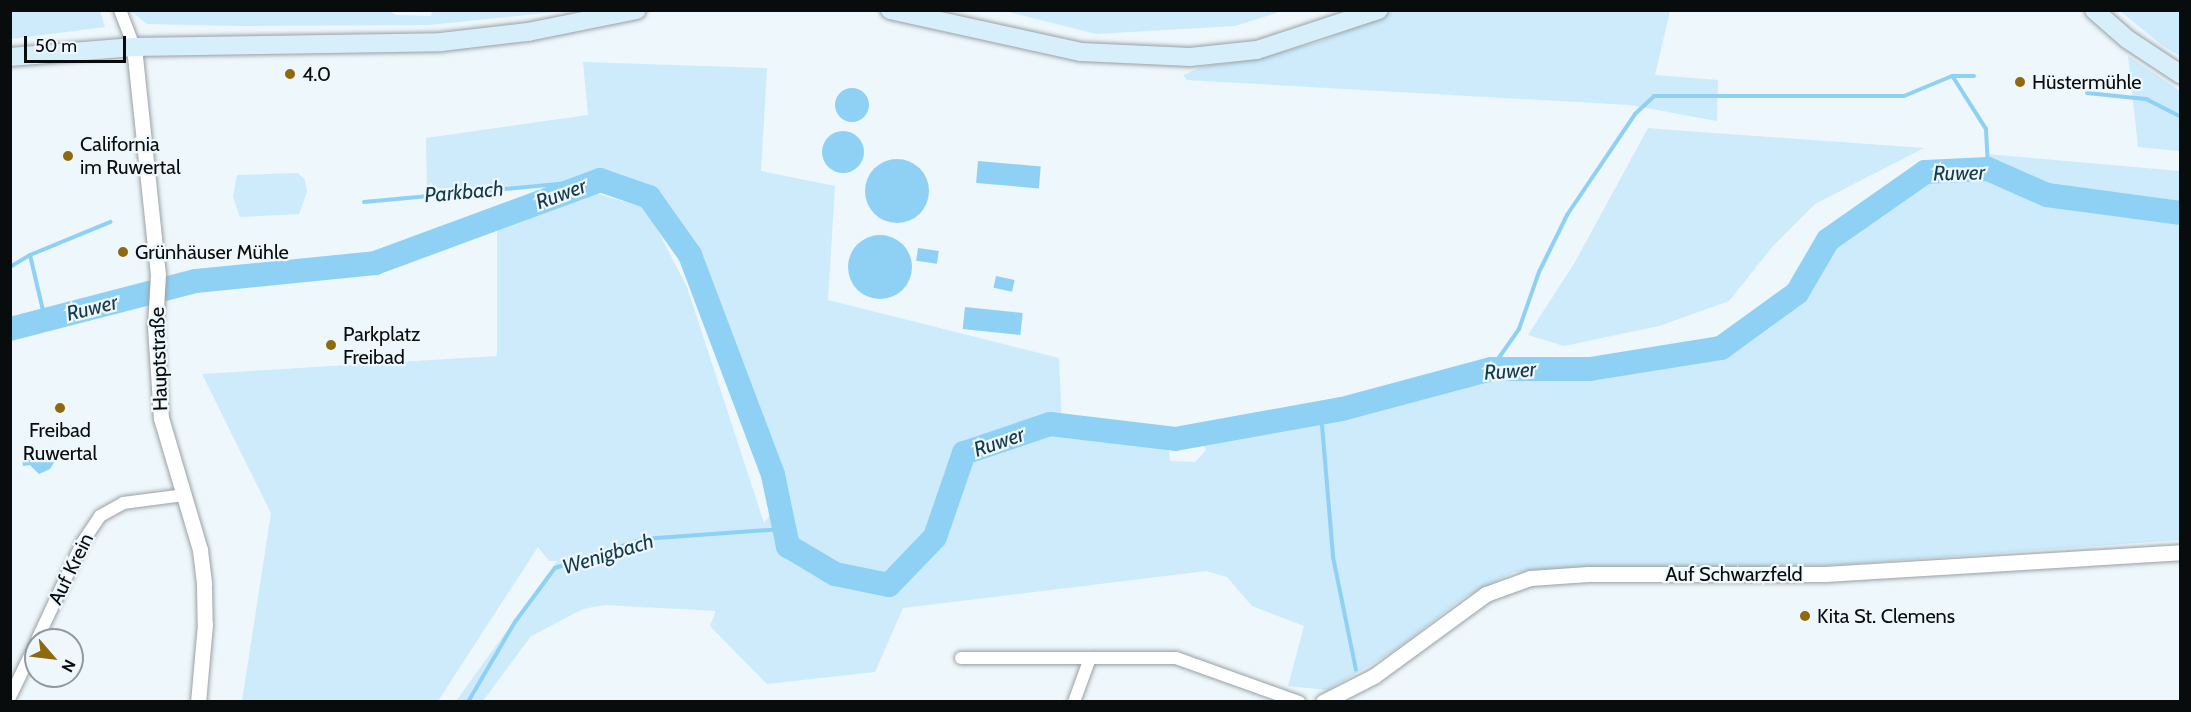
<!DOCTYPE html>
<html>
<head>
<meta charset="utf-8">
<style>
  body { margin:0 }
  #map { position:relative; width:2191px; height:712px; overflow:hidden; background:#eef7fb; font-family:Cabin,sans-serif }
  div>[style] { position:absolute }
  .green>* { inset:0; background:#cdebfb }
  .water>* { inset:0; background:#8ed1f4; transform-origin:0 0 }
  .round { border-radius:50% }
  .stream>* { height:4px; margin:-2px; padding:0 2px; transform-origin:2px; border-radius:2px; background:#8ed1f4 }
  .river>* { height:24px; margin:-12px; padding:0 12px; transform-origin:12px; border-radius:12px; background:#8ed1f4 }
  .roads { filter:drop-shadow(0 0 2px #99a1a5) drop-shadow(0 0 2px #99a1a5) }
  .minor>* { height:12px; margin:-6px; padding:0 6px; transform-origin:6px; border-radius:6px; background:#fff }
  .tertiary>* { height:15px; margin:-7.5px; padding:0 7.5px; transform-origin:7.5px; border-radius:7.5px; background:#fff }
  .secondary>* { height:18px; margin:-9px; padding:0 9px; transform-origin:9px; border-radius:9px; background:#d7effb }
  .dots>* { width:16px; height:16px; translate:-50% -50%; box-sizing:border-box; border:3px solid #eef7fb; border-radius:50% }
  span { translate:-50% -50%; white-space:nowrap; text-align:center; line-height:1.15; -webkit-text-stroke:4.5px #eef7fb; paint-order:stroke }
  .poi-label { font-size:20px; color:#090c0d }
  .left { translate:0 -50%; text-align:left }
  .street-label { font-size:20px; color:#090c0d }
  .water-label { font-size:21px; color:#12394c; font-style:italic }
  .frame { position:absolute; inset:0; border:12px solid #090c0d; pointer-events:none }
  .north { position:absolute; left:24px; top:628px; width:60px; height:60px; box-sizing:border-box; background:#eef7fb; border:2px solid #92999c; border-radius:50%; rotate:118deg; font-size:16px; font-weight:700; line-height:24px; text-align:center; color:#090c0d }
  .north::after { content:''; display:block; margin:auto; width:21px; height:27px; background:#8f690e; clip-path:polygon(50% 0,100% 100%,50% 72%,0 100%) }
  .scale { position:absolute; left:24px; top:36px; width:102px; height:27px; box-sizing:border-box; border:3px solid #090c0d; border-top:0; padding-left:8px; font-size:18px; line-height:21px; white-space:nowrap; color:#090c0d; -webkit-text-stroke:4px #eef7fb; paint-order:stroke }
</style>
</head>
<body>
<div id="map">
  <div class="green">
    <i style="clip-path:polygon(387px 10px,396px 15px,431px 16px,433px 10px,566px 11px,429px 25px,241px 26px,147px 24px,131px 11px)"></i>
    <i style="clip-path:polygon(10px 11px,100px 11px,105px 27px,11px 39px)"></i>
    <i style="clip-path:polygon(1005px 11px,1282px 11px,1235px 26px,1096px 34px)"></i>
    <i style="clip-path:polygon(1393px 11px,1670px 11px,1655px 75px,1718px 80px,1717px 121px,1630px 105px,1187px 80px,1183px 75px,1202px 67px,1264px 57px,1322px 41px)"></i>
    <i style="clip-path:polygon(2120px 11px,2180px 11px,2180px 56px,2163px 46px)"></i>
    <i style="clip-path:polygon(2128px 56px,2180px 91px,2180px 151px,2138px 147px)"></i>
    <i style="clip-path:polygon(583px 62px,767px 68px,761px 171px,835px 186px,828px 300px,1059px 358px,1062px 426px,1168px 438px,1170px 461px,1195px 462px,1206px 450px,1200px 435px,1321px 413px,1491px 369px,1590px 369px,1721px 348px,1797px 293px,1828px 240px,1925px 172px,1988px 169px,1987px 154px,2180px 171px,2180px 540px,1834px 565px,1514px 572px,1463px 598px,1395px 650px,1328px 690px,1288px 686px,1304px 626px,1252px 606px,1227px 577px,1206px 571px,903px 608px,875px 672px,767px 684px,710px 626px,716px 611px,605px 605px,583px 609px,531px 636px,483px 701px,456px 701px,557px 561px,549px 561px,538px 547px,438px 701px,242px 701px,271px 513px,202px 374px,497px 356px,497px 224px,591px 192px,646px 208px,687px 287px,764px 523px,779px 504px,773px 475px,690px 255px,649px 197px,600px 180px,427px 196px,426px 138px,588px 115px)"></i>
    <i style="clip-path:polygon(1648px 128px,1673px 130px,1924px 148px,1815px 204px,1773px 246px,1729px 301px,1659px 326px,1564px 346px,1528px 335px,1575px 262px)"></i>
    <i style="clip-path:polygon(298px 173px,305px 180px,307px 192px,299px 214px,240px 217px,233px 197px,237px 175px)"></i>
  </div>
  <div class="water">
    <i class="round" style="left:835px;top:88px;width:34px;height:34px"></i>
    <i class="round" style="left:822px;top:131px;width:42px;height:42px"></i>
    <i class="round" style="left:865px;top:159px;width:64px;height:64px"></i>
    <i style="left:978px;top:161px;width:63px;height:22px;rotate:5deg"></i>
    <i class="round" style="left:848px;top:235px;width:64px;height:64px"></i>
    <i style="left:918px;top:248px;width:21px;height:13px;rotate:8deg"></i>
    <i style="left:996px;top:276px;width:19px;height:12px;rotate:12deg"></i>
    <i style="left:965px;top:307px;width:58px;height:22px;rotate:6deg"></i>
    <i style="clip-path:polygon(52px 447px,58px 456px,50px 469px,39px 474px,30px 465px,23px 466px,22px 458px,31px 453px,43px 460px,44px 453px)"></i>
  </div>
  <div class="stream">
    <i style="left:1953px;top:77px;width:62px;rotate:57.6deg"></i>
    <i style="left:1986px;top:129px;width:40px;rotate:87.1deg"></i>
    <i style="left:2087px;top:93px;width:59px;rotate:5.8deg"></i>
    <i style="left:2146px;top:99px;width:38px;rotate:27deg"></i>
    <i style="left:364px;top:202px;width:237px;rotate:-5.3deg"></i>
    <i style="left:30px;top:255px;width:66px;rotate:76.8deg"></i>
    <i style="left:10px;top:267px;width:23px;rotate:-31deg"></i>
    <i style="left:30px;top:255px;width:87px;rotate:-22.4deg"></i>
    <i style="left:1491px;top:369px;width:49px;rotate:-55deg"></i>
    <i style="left:1519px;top:329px;width:60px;rotate:-70.7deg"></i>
    <i style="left:1539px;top:272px;width:64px;rotate:-63.8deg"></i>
    <i style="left:1567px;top:215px;width:122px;rotate:-56deg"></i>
    <i style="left:1635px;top:114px;width:26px;rotate:-43deg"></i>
    <i style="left:1654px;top:96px;width:250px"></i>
    <i style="left:1904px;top:96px;width:52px;rotate:-22.6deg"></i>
    <i style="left:1952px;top:76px;width:22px"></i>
    <i style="left:1321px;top:413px;width:144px;rotate:85.2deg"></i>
    <i style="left:1333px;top:557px;width:115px;rotate:78.5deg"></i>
    <i style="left:468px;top:702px;width:93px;rotate:-59.6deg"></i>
    <i style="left:515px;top:622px;width:67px;rotate:-53.5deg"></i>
    <i style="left:555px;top:568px;width:93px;rotate:-18.2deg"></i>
    <i style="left:643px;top:539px;width:141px;rotate:-4.1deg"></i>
  </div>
  <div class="river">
    <i style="left:10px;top:329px;width:192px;rotate:-14.5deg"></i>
    <i style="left:196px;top:281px;width:180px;rotate:-5.7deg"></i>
    <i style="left:375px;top:263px;width:240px;rotate:-20.2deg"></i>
    <i style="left:600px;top:180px;width:52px;rotate:19.1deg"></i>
    <i style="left:649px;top:197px;width:71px;rotate:54.7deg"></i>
    <i style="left:690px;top:255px;width:235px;rotate:69.3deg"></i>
    <i style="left:773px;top:475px;width:73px;rotate:78.1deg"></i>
    <i style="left:788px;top:546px;width:55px;rotate:30.8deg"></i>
    <i style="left:835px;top:574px;width:55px;rotate:11.5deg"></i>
    <i style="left:889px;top:585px;width:66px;rotate:-46.2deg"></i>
    <i style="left:935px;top:537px;width:89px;rotate:-71deg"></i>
    <i style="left:964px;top:453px;width:91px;rotate:-18.6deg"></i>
    <i style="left:1050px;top:424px;width:126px;rotate:6.8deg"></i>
    <i style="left:1175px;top:439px;width:170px;rotate:-10.2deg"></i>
    <i style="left:1342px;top:409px;width:154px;rotate:-15deg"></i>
    <i style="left:1491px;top:369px;width:99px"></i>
    <i style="left:1590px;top:369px;width:133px;rotate:-9.1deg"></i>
    <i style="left:1721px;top:348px;width:94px;rotate:-35.9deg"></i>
    <i style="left:1797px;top:293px;width:61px;rotate:-59.7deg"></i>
    <i style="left:1828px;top:240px;width:118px;rotate:-35deg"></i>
    <i style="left:1925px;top:172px;width:63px;rotate:-2.7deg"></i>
    <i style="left:1988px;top:169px;width:64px;rotate:23.8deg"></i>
    <i style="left:2047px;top:195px;width:134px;rotate:7.7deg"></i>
  </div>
  <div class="roads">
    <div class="minor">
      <i style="left:120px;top:10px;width:40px;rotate:69deg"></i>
      <i style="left:37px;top:640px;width:107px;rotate:-65.1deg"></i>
      <i style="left:82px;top:543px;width:32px;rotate:-56deg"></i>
      <i style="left:100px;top:516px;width:26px;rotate:-29deg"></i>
      <i style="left:123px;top:503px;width:63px;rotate:-7.4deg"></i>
      <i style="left:961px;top:658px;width:215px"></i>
      <i style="left:1176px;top:658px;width:131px;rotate:19.7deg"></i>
      <i style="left:10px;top:697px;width:60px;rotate:-64.3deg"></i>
      <i style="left:1074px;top:702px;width:47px;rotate:-70deg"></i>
    </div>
    <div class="tertiary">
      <i style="left:134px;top:47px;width:228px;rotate:84deg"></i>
      <i style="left:158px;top:274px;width:52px;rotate:93.3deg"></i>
      <i style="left:155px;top:326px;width:92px;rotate:86.3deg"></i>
      <i style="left:161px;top:418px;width:138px;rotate:73.5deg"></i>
      <i style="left:200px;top:550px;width:35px;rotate:83deg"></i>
      <i style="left:204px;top:585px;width:39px;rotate:89deg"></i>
      <i style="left:205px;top:624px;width:78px;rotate:95.1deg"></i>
      <i style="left:1323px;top:702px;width:57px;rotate:-27deg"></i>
      <i style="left:1374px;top:676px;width:139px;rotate:-36.2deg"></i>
      <i style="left:1486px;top:594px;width:47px;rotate:-20deg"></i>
      <i style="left:1530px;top:578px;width:58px;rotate:-3.9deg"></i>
      <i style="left:1588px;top:574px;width:237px"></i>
      <i style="left:1825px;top:574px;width:356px;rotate:-3.5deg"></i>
    </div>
    <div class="secondary">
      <i style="left:890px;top:10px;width:196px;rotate:12.4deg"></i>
      <i style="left:1081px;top:52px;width:109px;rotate:2.6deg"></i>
      <i style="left:1190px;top:57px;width:67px;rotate:-6deg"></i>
      <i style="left:1257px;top:50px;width:128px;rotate:-18.2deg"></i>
      <i style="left:2094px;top:10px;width:44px;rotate:41.3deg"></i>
      <i style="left:2127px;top:39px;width:64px;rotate:33.4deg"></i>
      <i style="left:10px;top:57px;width:124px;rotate:-4.6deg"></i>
      <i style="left:134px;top:47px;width:307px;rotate:-0.9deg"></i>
      <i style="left:441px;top:42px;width:88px;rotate:-6.6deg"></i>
      <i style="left:528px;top:32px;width:111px;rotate:-11.4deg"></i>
    </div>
  </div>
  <div class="dots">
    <i style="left:290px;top:74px;background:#8f690e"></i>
    <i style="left:2020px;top:82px;background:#8f690e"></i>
    <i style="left:68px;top:156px;background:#8f690e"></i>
    <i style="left:123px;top:252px;background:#8f690e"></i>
    <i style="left:331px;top:345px;background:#8f690e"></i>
    <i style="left:60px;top:408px;background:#8f690e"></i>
    <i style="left:1805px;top:616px;background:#8f690e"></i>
  </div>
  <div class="poi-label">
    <span class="left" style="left:302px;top:74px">4.0</span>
    <span class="left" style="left:2032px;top:82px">Hüstermühle</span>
    <span class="left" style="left:80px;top:156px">California<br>im Ruwertal</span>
    <span class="left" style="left:135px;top:252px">Grünhäuser Mühle</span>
    <span class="left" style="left:343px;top:346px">Parkplatz<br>Freibad</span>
    <span style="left:60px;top:442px">Freibad<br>Ruwertal</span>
    <span class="left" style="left:1817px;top:616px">Kita St. Clemens</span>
  </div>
  <div class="street-label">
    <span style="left:159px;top:359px;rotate:-92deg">Hauptstraße</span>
    <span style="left:71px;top:569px;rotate:-64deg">Auf Krein</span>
    <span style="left:1734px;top:574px">Auf Schwarzfeld</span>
  </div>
  <div class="water-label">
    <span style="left:1959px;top:173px;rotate:-1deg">Ruwer</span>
    <span style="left:464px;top:192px;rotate:-5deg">Parkbach</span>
    <span style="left:561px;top:194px;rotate:-20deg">Ruwer</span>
    <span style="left:92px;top:308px;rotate:-14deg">Ruwer</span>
    <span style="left:1510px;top:371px;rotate:-4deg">Ruwer</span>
    <span style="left:999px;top:442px;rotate:-19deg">Ruwer</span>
    <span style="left:608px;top:554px;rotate:-17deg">Wenigbach</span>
  </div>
  <div class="frame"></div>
  <div class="north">N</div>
  <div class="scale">50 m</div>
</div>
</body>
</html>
